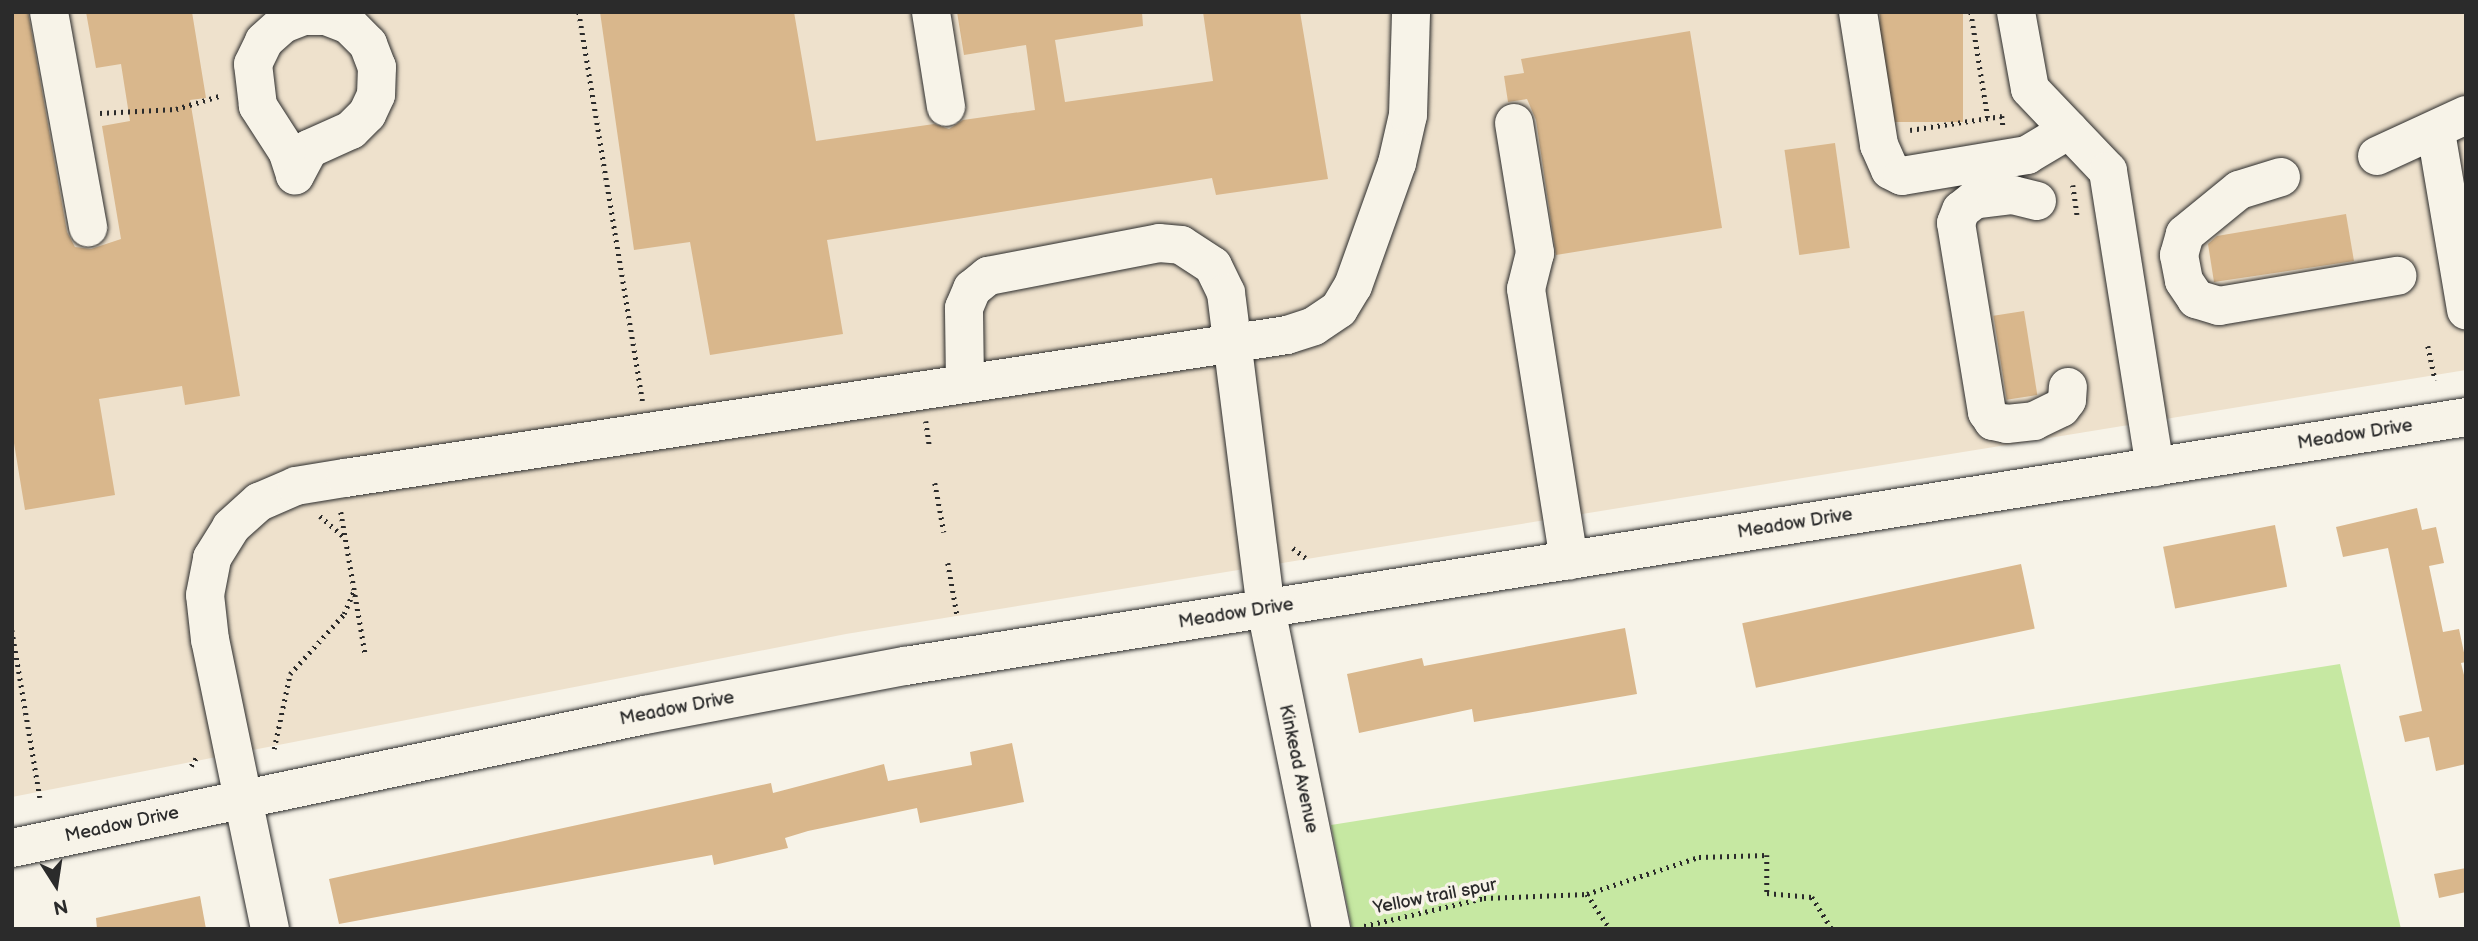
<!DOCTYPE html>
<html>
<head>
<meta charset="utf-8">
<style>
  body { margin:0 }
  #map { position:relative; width:2478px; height:941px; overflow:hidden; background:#f7f3e8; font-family:"Balsamiq Sans",sans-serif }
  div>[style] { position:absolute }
  .built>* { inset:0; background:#eee1cc }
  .green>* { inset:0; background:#c6e8a2 }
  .building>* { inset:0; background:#d9b78c; transform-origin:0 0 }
  .path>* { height:4.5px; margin-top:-2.25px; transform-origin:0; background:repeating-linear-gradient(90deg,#2b2b2b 0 2px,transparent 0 7px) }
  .roads { filter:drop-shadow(0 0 2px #2b2b2b) drop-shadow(0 0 2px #2b2b2b) }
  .minor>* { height:38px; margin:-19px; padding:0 19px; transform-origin:19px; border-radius:19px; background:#f7f3e8 }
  span { translate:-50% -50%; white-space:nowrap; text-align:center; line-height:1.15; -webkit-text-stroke:7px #f7f3e8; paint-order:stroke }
  .street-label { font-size:18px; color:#2b2b2b }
  .frame { position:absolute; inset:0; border:14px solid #2b2b2b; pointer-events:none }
  .north { position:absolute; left:21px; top:850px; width:70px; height:70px; -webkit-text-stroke:5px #f7f3e8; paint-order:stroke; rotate:168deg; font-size:19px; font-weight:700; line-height:28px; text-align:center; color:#2b2b2b }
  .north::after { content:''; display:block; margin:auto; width:24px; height:32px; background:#2b2b2b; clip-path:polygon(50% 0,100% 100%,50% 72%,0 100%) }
</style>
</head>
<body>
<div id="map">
  <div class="built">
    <i style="clip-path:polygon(12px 12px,2466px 12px,2466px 370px,846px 634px,12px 797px)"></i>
  </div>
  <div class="green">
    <i style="clip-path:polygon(2340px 664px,2401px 929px,1352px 929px,1331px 825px)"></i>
  </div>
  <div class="building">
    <i style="clip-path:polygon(12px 12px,28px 12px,67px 232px,75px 247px,91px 249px,121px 239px,102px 126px,130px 121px,121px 64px,96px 68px,86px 12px,192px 12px,206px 98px,190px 100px,240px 396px,185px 405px,182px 386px,99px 399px,115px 495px,25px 510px,12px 431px)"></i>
    <i style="clip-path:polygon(600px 12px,794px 12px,816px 141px,934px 124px,949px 129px,963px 120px,1035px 110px,1026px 45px,964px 55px,957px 12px,1142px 12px,1143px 26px,1055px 40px,1065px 102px,1213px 81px,1203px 12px,1300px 12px,1328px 179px,1216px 195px,1212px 178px,827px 240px,843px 334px,710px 355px,690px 242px,634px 250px)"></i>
    <i style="left:1880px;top:12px;width:83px;height:110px"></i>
    <i style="clip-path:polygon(1690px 31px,1722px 228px,1556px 255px,1536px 120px,1527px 99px,1508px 102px,1504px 76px,1524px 73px,1521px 59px)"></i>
    <i style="left:1835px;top:143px;width:106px;height:51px;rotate:82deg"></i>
    <i style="clip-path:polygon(2346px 214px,2354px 261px,2214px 282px,2208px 244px,2217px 236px)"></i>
    <i style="left:2024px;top:311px;width:85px;height:31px;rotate:81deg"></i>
    <i style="clip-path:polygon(2417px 508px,2422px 530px,2436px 527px,2444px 563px,2429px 566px,2443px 632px,2459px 629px,2466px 662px,2461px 663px,2466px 683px,2466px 764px,2436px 771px,2429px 737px,2405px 742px,2399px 716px,2422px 711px,2388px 548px,2343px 557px,2336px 527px)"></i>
    <i style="left:2275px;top:525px;width:63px;height:114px;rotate:79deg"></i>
    <i style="left:2021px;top:564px;width:66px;height:285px;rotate:78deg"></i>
    <i style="clip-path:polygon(1625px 628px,1637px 694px,1474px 722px,1472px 709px,1359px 733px,1347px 674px,1422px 658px,1424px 666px)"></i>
    <i style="clip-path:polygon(1012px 743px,1024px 802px,920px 823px,917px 808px,808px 831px,785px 838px,788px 848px,714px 865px,712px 855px,339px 924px,329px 879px,771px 783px,773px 793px,884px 764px,888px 781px,972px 765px,970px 752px)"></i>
    <i style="clip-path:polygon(2466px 868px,2466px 892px,2439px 898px,2434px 874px)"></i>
    <i style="clip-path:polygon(200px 896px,206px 929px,97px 929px,96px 918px)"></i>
  </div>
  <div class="path">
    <i style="left:579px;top:12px;width:394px;rotate:80.7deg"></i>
    <i style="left:1971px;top:12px;width:107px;rotate:80.9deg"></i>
    <i style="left:100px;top:113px;width:76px;rotate:-3deg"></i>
    <i style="left:176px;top:109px;width:48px;rotate:-16.9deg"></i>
    <i style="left:1910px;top:130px;width:93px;rotate:-8.7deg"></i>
    <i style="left:2002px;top:116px;width:10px;rotate:84deg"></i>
    <i style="left:2073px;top:185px;width:30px;rotate:82deg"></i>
    <i style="left:2428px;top:346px;width:35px;rotate:78deg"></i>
    <i style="left:926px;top:421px;width:27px;rotate:82deg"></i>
    <i style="left:935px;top:483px;width:50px;rotate:79.6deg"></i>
    <i style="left:341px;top:512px;width:143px;rotate:80.3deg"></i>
    <i style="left:320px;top:516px;width:33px;rotate:41deg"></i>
    <i style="left:1293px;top:548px;width:16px;rotate:38deg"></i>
    <i style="left:948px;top:563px;width:52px;rotate:80deg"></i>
    <i style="left:12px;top:630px;width:170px;rotate:80.5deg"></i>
    <i style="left:274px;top:749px;width:77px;rotate:-78deg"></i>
    <i style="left:290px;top:674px;width:81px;rotate:-48deg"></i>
    <i style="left:344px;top:614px;width:26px;rotate:-67deg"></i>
    <i style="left:191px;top:766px;width:13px;rotate:-58deg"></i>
    <i style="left:1587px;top:894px;width:118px;rotate:-18.3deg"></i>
    <i style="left:1699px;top:857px;width:68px;rotate:-1.7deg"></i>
    <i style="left:1767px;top:855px;width:38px;rotate:90deg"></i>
    <i style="left:1767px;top:893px;width:45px;rotate:5.1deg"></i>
    <i style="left:1812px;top:897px;width:38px;rotate:58deg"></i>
    <i style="left:1364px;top:926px;width:123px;rotate:-13.1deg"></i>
    <i style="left:1484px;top:898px;width:103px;rotate:-2.2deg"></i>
    <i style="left:1587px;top:894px;width:42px;rotate:56.7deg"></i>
  </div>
  <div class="roads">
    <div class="minor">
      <i style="left:49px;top:12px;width:219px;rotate:79.7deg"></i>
      <i style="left:931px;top:12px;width:96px;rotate:81deg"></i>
      <i style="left:1858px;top:12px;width:135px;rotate:81deg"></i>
      <i style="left:1879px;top:145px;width:27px;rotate:66deg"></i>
      <i style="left:1890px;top:170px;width:13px;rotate:27deg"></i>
      <i style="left:1902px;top:176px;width:127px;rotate:-9.5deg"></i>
      <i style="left:2027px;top:155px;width:49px;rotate:-30.8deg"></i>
      <i style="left:2016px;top:12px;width:78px;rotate:79.7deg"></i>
      <i style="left:2030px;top:89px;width:113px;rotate:46.4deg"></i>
      <i style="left:2108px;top:171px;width:300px;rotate:81deg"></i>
      <i style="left:304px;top:16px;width:22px"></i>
      <i style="left:326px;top:16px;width:25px;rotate:21deg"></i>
      <i style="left:349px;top:25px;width:27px;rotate:45deg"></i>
      <i style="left:368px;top:44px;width:25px;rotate:69deg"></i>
      <i style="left:377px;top:67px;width:28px;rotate:92deg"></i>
      <i style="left:376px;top:95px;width:21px;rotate:115deg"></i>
      <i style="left:367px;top:114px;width:23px;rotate:135deg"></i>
      <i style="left:351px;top:130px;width:46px;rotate:155.7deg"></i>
      <i style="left:309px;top:149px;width:30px;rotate:118deg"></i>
      <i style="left:295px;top:175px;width:25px;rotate:-108deg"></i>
      <i style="left:287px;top:151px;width:54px;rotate:-122.8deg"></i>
      <i style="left:258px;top:106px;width:42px;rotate:-96.8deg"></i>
      <i style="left:253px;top:64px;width:25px;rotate:-64deg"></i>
      <i style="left:264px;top:41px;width:25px;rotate:-42deg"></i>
      <i style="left:283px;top:24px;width:22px;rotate:-21deg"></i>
      <i style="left:1514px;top:123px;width:132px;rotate:80.8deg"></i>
      <i style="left:1535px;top:253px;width:37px;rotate:104deg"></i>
      <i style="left:1526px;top:289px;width:275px;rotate:81deg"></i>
      <i style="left:2436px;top:132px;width:181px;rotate:80.4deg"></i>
      <i style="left:2377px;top:156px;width:98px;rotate:-24.7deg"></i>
      <i style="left:2281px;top:177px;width:44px;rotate:162.8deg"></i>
      <i style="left:2239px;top:190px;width:70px;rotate:140.8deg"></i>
      <i style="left:2185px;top:234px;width:22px;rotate:106deg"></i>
      <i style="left:2179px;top:255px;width:26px;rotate:79deg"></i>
      <i style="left:2184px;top:281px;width:22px;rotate:56deg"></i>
      <i style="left:2196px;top:299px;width:24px;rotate:17deg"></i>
      <i style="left:2219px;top:306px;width:181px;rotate:-9.6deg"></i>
      <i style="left:2037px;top:201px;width:25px;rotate:-166deg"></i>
      <i style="left:2013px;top:195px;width:39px;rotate:173deg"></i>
      <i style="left:1974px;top:200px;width:16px;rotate:142deg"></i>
      <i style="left:1961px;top:210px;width:14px;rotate:111deg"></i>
      <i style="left:1956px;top:223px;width:192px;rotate:80.7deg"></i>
      <i style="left:1987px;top:412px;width:11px;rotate:56deg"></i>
      <i style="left:1993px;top:421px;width:14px;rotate:12deg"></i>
      <i style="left:2007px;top:424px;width:27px;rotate:-6deg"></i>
      <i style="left:2034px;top:421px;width:30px;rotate:-26deg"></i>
      <i style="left:2061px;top:408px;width:10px;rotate:-53deg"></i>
      <i style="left:2067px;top:400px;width:13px;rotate:-86deg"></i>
      <i style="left:965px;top:383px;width:75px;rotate:-90.8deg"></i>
      <i style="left:964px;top:308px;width:21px;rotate:-67deg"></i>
      <i style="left:972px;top:289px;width:21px;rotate:-39deg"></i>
      <i style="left:988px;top:276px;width:174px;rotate:-10.9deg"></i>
      <i style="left:1159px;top:243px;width:22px;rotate:5deg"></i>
      <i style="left:1181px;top:245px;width:38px;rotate:33deg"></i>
      <i style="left:1213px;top:266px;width:30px;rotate:64deg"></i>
      <i style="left:1226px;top:293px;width:319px;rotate:82.8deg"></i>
      <i style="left:1266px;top:609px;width:327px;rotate:78.5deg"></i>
      <i style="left:12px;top:848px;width:647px;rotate:-11.87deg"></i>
      <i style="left:645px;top:715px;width:265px;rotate:-10.7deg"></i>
      <i style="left:905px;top:666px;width:1581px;rotate:-9.06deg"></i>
      <i style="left:270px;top:929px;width:295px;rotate:-101.7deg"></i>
      <i style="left:210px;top:640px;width:45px;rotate:-96.3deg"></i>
      <i style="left:205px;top:595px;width:38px;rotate:-79deg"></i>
      <i style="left:212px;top:558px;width:36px;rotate:-58deg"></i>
      <i style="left:231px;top:527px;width:38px;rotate:-42deg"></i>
      <i style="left:259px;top:502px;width:40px;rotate:-23.4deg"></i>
      <i style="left:296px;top:486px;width:50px;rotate:-9.3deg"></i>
      <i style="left:345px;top:478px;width:953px;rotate:-8.63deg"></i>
      <i style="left:1287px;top:335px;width:28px;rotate:-18deg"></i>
      <i style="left:1314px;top:326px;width:30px;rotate:-34deg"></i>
      <i style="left:1339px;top:309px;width:27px;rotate:-59deg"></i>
      <i style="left:1353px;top:286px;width:131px;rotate:-70.3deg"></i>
      <i style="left:1397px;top:163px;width:49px;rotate:-77.1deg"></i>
      <i style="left:1408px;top:115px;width:103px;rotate:-88.3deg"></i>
    </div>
  </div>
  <div class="street-label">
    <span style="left:2355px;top:435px;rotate:-9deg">Meadow Drive</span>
    <span style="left:1795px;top:524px;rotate:-9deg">Meadow Drive</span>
    <span style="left:1236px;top:614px;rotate:-9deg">Meadow Drive</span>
    <span style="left:677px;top:709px;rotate:-11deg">Meadow Drive</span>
    <span style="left:1298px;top:769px;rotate:78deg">Kinkead Avenue</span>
    <span style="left:122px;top:825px;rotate:-12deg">Meadow Drive</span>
    <span style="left:1435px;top:897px;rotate:-11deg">Yellow trail spur</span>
  </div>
  <div class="frame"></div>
  <div class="north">N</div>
</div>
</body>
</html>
